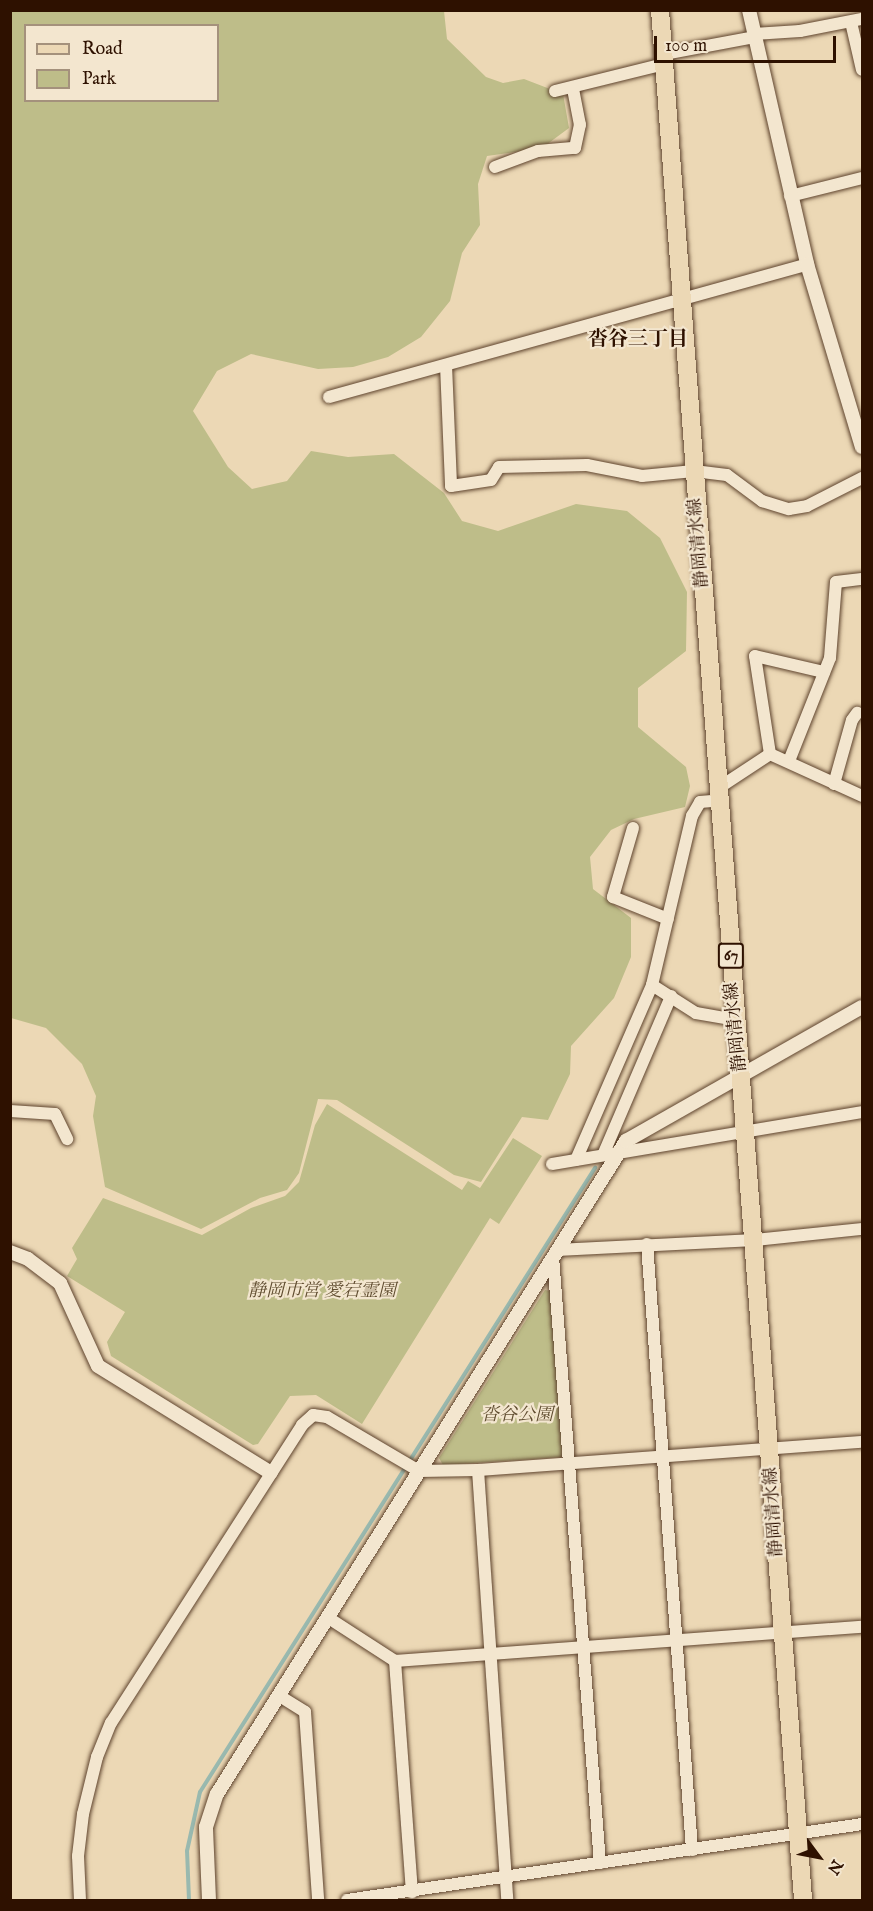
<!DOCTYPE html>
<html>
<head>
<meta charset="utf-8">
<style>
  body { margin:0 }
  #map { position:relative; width:873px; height:1911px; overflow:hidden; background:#ecd8b5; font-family:"IM FELL English","Noto Serif JP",serif }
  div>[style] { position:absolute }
  .green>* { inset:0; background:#bebd89 }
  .stream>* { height:4px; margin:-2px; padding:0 2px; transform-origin:2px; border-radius:2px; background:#99b9af }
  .roads { filter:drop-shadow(0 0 2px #5e432d) drop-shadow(0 0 2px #5e432d) }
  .minor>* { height:12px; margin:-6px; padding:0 6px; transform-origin:6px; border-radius:6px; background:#f3e6cf }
  .tertiary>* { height:14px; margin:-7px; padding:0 7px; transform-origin:7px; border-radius:7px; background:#f3e6cf }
  .primary>* { height:18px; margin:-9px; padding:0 9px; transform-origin:9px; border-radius:9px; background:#ecd8b5 }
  span { translate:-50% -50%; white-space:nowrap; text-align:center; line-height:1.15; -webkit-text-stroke:4.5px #f3e6cf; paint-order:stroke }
  .shield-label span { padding:2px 4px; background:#f3e6cf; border:2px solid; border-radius:4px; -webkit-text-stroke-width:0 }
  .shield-label { font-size:16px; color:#2e1100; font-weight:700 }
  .street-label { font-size:18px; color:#2e1100 }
  .park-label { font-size:18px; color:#604d30; font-style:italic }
  .neighbourhood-label { font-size:20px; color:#2e1100; font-weight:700 }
  .frame { position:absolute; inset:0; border:12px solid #2e1100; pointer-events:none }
  .legend { position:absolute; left:24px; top:24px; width:195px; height:78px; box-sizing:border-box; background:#f3e6cf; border:2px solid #a4917c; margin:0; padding:8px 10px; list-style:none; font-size:18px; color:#2e1100 }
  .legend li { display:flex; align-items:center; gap:12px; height:30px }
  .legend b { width:30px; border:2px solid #a4917c }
  .north { position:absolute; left:789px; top:1827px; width:60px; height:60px; -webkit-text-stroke:4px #f3e6cf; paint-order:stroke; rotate:122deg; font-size:16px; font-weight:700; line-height:24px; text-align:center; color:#2e1100 }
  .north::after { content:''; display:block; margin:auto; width:21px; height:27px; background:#2e1100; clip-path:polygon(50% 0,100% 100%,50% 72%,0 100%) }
  .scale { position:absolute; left:654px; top:36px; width:182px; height:27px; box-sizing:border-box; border:3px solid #2e1100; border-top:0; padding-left:8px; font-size:18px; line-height:21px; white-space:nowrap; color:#2e1100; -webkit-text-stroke:4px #f3e6cf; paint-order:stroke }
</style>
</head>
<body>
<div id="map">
  <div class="green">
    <i style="clip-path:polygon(evenodd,10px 11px,444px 11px,447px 39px,486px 77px,503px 83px,524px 79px,563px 94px,569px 128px,542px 148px,487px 156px,478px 184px,480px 225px,462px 253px,450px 301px,421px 337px,388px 357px,353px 367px,318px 369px,251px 354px,217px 371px,193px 411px,228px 467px,252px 489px,287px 481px,311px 451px,348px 457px,394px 454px,444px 493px,462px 521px,498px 531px,576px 504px,627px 511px,660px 538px,687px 592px,686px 651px,638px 688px,638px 727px,686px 767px,690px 786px,685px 807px,634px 819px,611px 830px,590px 857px,593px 889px,631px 918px,631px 957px,614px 998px,571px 1046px,570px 1074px,548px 1120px,522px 1117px,481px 1182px,454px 1175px,337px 1100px,318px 1099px,299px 1173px,287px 1190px,260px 1198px,201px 1229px,105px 1187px,93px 1116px,96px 1096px,82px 1064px,46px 1028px,11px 1018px,10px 11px,26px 26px,218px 26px,218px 100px,26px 100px,26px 26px)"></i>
    <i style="clip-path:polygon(327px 1104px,462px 1190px,468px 1181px,480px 1188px,513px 1138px,542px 1156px,499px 1224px,490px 1218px,362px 1424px,316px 1395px,290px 1396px,258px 1444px,253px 1445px,111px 1356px,107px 1342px,125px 1312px,67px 1276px,77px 1259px,72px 1248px,103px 1198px,202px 1235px,251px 1208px,285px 1196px,299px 1182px,315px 1125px)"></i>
    <i style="clip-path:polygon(545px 1290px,550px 1291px,563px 1457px,443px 1465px,439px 1458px)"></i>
  </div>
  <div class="stream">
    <i style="left:189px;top:1900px;width:49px;rotate:-92.3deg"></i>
    <i style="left:187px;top:1851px;width:60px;rotate:-77.6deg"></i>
    <i style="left:200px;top:1792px;width:739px;rotate:-57.67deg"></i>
  </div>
  <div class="roads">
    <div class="minor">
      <i style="left:851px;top:22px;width:49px;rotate:77.1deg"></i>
      <i style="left:754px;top:34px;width:46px;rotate:-3.7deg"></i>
      <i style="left:800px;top:31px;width:63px;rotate:-11deg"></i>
      <i style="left:664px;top:54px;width:93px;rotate:-10.6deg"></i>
      <i style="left:555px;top:91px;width:112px;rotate:-13.9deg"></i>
      <i style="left:495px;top:167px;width:46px;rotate:-20.4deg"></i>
      <i style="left:538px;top:151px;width:37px;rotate:-5deg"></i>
      <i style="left:575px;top:148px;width:24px;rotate:-78deg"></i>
      <i style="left:580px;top:125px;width:38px;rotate:-101deg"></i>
      <i style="left:790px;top:196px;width:74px;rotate:-14deg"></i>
      <i style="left:446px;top:365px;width:121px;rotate:87.6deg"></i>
      <i style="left:451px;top:486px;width:40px;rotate:-8.5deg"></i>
      <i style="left:491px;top:480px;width:15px;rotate:-58deg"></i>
      <i style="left:499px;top:467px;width:88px;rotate:-1.3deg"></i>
      <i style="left:587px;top:465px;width:56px;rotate:11.3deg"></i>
      <i style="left:642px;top:476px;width:52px;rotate:-5.5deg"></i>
      <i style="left:694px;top:471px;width:33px;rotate:7deg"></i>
      <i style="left:727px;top:475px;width:44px;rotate:36.6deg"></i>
      <i style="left:762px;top:501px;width:28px;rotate:17deg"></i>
      <i style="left:789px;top:509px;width:18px;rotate:-9deg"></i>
      <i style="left:807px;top:506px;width:62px;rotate:-27deg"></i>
      <i style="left:329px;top:397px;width:496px;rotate:-15.5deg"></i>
      <i style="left:770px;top:754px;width:99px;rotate:-98.7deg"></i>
      <i style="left:755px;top:656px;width:71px;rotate:13.1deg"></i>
      <i style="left:789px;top:761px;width:111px;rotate:-68.3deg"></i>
      <i style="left:830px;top:658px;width:76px;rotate:-85.5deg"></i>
      <i style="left:836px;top:582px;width:26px;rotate:-7deg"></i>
      <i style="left:834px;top:784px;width:66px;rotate:-74.3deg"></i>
      <i style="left:852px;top:720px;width:9px;rotate:-54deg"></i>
      <i style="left:720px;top:787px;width:60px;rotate:-33.4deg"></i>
      <i style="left:770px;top:754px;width:101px;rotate:24.5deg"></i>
      <i style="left:633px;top:828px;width:72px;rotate:106.2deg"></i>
      <i style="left:613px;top:897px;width:59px;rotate:21.8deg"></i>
      <i style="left:652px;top:985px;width:52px;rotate:32.5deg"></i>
      <i style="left:696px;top:1013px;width:40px;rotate:10deg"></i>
      <i style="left:10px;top:1111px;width:45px;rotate:3.8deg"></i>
      <i style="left:55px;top:1114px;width:28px;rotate:64deg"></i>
      <i style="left:603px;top:1155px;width:173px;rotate:-66.8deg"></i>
      <i style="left:576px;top:1160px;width:191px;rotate:-66.5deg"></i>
      <i style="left:652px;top:985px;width:174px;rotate:-76.7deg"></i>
      <i style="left:692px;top:816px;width:16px;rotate:-60deg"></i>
      <i style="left:700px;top:802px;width:21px;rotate:-5deg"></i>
      <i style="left:552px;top:1164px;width:314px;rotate:-9.5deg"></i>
      <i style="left:647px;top:1244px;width:608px;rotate:85.75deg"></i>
      <i style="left:557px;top:1250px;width:198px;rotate:-2.9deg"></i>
      <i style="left:755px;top:1240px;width:108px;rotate:-5.9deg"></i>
      <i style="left:553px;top:1257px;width:608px;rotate:85.57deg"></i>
      <i style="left:478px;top:1470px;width:431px;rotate:86.1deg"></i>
      <i style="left:327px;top:1617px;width:81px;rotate:32.9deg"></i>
      <i style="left:395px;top:1661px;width:468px;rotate:-4.2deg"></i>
      <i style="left:395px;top:1661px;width:232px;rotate:85.8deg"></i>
      <i style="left:278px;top:1695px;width:32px;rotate:32deg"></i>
      <i style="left:305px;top:1712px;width:188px;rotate:86deg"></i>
      <i style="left:80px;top:1900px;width:44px;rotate:-92.6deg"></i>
      <i style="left:78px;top:1856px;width:42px;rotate:-83.2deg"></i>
      <i style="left:83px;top:1814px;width:59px;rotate:-76.2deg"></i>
      <i style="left:97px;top:1757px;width:37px;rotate:-68deg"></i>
      <i style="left:111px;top:1723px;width:354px;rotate:-57.3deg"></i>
      <i style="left:302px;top:1425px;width:15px;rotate:-42deg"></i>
      <i style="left:313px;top:1415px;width:14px;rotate:8deg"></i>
      <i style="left:327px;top:1417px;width:107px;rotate:30.4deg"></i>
      <i style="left:419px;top:1471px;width:59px;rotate:-1deg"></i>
      <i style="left:478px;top:1470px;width:385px;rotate:-4.2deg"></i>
      <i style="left:347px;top:1900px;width:521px;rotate:-8.39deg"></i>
    </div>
    <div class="tertiary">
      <i style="left:749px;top:10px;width:261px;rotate:77.1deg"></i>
      <i style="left:807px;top:264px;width:191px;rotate:73.3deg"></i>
      <i style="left:10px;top:1252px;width:19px;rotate:21deg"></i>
      <i style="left:28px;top:1259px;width:40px;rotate:37deg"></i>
      <i style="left:60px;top:1283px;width:91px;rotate:65.4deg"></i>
      <i style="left:98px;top:1366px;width:203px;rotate:31.7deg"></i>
      <i style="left:209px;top:1900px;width:73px;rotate:-92.4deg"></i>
      <i style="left:206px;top:1827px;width:35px;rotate:-72deg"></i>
      <i style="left:217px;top:1794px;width:771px;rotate:-57.94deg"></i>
      <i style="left:626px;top:1141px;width:271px;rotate:-29.6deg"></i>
    </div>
    <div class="primary">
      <i style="left:660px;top:10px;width:1895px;rotate:85.67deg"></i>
    </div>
  </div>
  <div class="shield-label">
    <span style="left:731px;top:956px">67</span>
  </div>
  <div class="street-label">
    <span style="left:700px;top:543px;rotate:-95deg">静岡清水線</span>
    <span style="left:737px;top:1027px;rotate:-96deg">静岡清水線</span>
    <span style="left:775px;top:1512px;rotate:-94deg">静岡清水線</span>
  </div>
  <div class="park-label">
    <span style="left:322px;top:1292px">静岡市営 愛宕霊園</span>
    <span style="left:517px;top:1416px">沓谷公園</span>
  </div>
  <div class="neighbourhood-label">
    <span style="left:638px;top:339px">沓谷三丁目</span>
  </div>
  <div class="frame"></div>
  <ul class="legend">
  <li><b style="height:8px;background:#ecd8b5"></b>Road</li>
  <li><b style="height:16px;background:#bebd89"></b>Park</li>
  </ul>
  <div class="north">N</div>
  <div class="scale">100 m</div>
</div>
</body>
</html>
